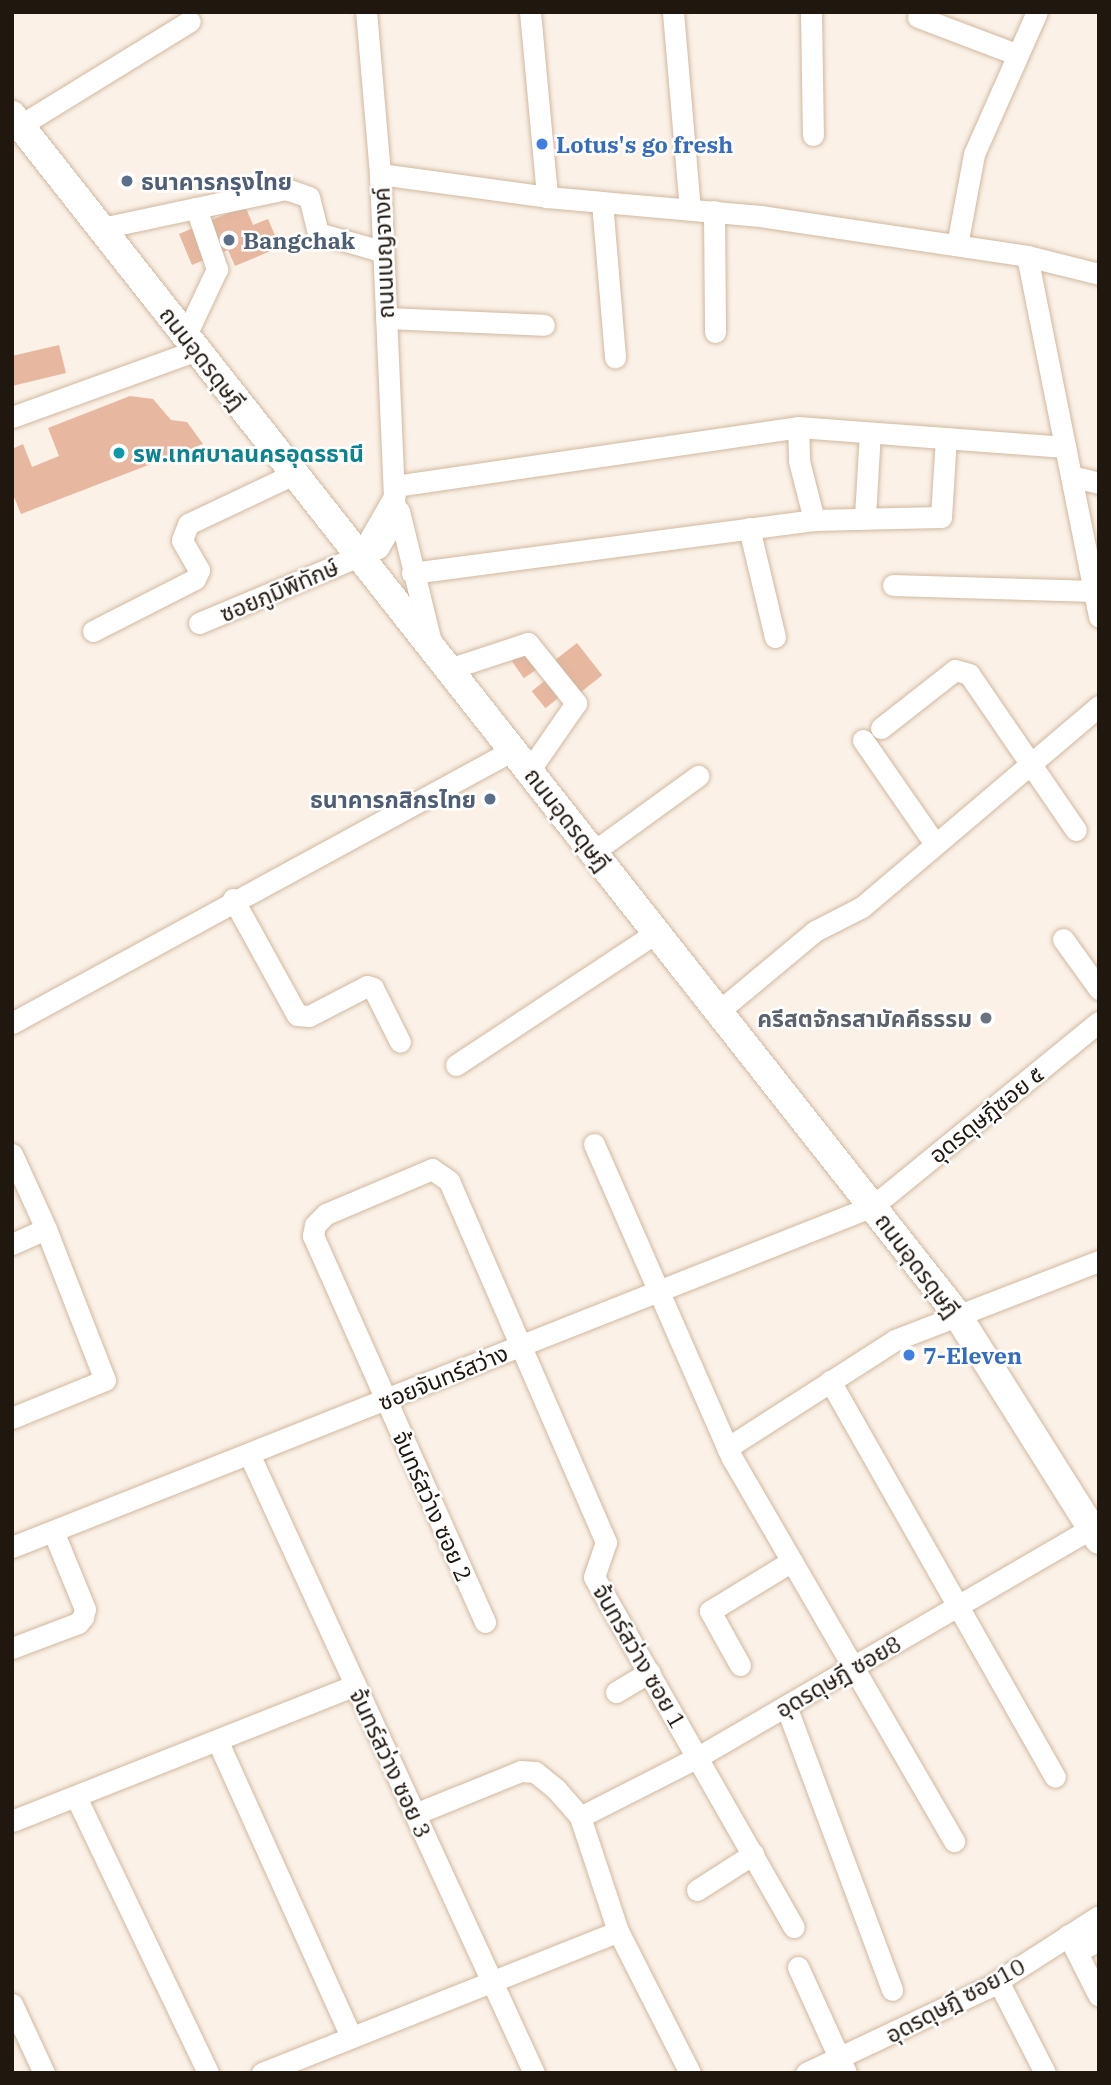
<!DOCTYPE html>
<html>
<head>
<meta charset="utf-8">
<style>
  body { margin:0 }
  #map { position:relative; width:1111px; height:2085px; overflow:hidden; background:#fbf1e7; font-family:"IBM Plex Serif","Noto Sans Thai",serif }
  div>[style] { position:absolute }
  .building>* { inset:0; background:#e7b7a0; transform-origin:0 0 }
  .roads { filter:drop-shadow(0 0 2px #d1b89f) drop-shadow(0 0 2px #d1b89f) }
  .minor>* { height:21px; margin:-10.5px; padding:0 10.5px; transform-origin:10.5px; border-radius:10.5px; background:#fff }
  .major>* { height:28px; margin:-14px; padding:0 14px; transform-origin:14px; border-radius:14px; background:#fff }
  .dots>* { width:19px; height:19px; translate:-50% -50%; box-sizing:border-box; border:4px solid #fff; border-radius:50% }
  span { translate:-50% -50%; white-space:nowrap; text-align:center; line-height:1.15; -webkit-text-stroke:5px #fff; paint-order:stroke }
  .shop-label { font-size:23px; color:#366cbe; font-weight:700 }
  .left { translate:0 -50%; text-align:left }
  .service-label { font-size:23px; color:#4e5e75; font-weight:700 }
  .right { translate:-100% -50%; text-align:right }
  .street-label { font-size:23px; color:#20170e }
  .culture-label { font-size:23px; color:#0d838f; font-weight:700 }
  .worship-label { font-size:23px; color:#5b616d; font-weight:700 }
  .frame { position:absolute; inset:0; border:14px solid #20170e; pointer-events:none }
</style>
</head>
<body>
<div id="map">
  <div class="building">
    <i style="clip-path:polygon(245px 206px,253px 225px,268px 219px,280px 247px,235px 266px,228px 250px,192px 265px,179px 234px)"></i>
    <i style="clip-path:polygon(59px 345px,66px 373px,12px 386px,12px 356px)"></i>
    <i style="clip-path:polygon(130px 396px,153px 399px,171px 420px,187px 422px,203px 444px,21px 514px,12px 492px,12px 449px,23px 444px,32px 467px,59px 456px,48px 428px)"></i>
    <i style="left:577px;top:643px;width:41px;height:33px;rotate:52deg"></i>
    <i style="left:529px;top:649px;width:21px;height:21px;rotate:55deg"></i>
    <i style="left:548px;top:678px;width:22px;height:21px;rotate:51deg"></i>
  </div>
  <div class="roads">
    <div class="minor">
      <i style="left:530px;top:12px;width:186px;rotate:84.7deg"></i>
      <i style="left:673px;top:12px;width:198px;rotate:85.1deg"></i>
      <i style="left:811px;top:12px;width:123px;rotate:89.1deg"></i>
      <i style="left:918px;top:17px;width:105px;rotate:20.7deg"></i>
      <i style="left:21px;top:125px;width:198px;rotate:-31.6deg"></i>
      <i style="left:380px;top:174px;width:169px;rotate:7.8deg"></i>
      <i style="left:547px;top:197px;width:214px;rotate:5.1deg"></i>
      <i style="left:760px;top:216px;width:270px;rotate:8.5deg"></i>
      <i style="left:1027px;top:256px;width:74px;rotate:14deg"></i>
      <i style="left:602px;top:202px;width:156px;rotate:85.2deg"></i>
      <i style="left:196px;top:208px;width:92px;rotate:-11.9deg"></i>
      <i style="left:286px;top:189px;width:24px;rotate:19deg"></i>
      <i style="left:309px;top:197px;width:37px;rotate:76deg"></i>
      <i style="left:318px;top:233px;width:66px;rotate:15.9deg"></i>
      <i style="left:714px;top:211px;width:121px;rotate:89.5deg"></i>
      <i style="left:102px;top:228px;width:96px;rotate:-12deg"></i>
      <i style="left:196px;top:208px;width:65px;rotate:71deg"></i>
      <i style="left:217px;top:269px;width:73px;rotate:115.2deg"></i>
      <i style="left:957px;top:245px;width:93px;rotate:-79.4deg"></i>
      <i style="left:974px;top:154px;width:155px;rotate:-66.1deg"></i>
      <i style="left:1027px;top:256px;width:368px;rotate:78.7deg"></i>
      <i style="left:386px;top:318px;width:158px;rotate:2.5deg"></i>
      <i style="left:12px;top:417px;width:197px;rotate:-19.9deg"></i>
      <i style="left:798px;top:427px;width:34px;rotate:88deg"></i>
      <i style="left:799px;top:461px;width:61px;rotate:75.7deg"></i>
      <i style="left:1071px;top:476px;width:29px;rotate:14deg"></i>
      <i style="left:395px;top:486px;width:407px;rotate:-8.3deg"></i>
      <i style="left:798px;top:427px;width:268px;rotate:4.3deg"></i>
      <i style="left:399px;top:511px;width:135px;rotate:76.3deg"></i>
      <i style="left:865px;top:516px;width:83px;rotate:-86.6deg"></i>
      <i style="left:749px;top:528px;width:112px;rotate:76.6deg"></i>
      <i style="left:360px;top:556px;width:70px;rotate:-60.2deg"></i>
      <i style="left:412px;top:573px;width:405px;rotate:-7.5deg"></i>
      <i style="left:814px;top:520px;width:127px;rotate:-1.4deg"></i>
      <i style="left:941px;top:517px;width:79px;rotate:-86.4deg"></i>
      <i style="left:893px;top:585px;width:200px;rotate:1.7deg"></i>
      <i style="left:199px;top:623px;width:194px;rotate:-22.7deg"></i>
      <i style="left:378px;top:548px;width:33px;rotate:-59deg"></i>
      <i style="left:395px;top:520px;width:346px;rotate:-92.5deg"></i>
      <i style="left:380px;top:174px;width:163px;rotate:-94.9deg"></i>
      <i style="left:93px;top:631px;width:114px;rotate:-27deg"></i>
      <i style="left:195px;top:579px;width:10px;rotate:-66deg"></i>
      <i style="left:199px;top:570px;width:34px;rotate:-120deg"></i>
      <i style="left:182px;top:540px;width:17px;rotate:-69deg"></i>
      <i style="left:188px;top:524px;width:117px;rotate:-25.3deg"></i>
      <i style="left:449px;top:669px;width:83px;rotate:-18.2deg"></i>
      <i style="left:528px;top:643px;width:77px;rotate:51.3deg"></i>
      <i style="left:576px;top:703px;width:83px;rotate:124.7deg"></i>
      <i style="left:881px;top:728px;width:94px;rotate:-38.1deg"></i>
      <i style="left:955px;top:670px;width:15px;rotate:16deg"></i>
      <i style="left:969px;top:674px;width:189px;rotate:55.6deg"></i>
      <i style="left:863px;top:740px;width:126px;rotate:55.3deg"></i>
      <i style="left:593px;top:852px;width:130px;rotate:-35.9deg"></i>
      <i style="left:233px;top:899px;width:132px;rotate:61.1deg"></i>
      <i style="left:297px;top:1015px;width:12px;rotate:5deg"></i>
      <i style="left:309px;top:1016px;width:65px;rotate:-27.3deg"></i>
      <i style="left:367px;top:986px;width:6px;rotate:18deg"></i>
      <i style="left:373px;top:988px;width:60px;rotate:63.4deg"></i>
      <i style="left:1063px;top:939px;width:62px;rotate:54.2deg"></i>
      <i style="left:719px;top:1011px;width:125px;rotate:-39.8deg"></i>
      <i style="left:815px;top:931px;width:53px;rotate:-27.1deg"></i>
      <i style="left:862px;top:907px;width:311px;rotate:-40.3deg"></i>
      <i style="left:12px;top:1023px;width:571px;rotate:-28.59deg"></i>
      <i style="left:456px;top:1065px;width:241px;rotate:-33.5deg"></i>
      <i style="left:594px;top:1144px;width:343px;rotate:66.3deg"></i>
      <i style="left:732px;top:1458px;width:443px;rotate:59.9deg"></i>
      <i style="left:12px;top:1154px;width:82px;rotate:65.6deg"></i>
      <i style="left:12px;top:1244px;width:37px;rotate:-24deg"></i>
      <i style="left:46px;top:1229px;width:162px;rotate:68.7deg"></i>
      <i style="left:105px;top:1380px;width:100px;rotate:157.8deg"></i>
      <i style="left:830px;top:1381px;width:455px;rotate:60.4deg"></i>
      <i style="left:727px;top:1448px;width:200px;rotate:-32.7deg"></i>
      <i style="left:895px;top:1340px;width:219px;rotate:-21.2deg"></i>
      <i style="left:249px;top:1454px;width:681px;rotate:65.28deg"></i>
      <i style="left:12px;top:1547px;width:926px;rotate:-21.61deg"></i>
      <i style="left:873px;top:1206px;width:291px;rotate:-39.2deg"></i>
      <i style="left:485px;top:1622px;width:423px;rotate:-114deg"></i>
      <i style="left:313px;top:1236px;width:11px;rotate:-80deg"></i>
      <i style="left:315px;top:1225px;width:16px;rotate:-45deg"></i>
      <i style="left:326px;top:1214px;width:115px;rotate:-23deg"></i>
      <i style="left:432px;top:1169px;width:21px;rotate:35deg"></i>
      <i style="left:449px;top:1181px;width:394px;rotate:66.5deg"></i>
      <i style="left:606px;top:1542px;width:37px;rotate:109deg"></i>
      <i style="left:594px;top:1577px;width:403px;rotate:60.3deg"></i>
      <i style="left:12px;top:1648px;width:71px;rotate:-20.7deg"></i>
      <i style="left:78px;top:1623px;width:8px;rotate:-50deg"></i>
      <i style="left:83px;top:1617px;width:8px;rotate:-76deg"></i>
      <i style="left:85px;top:1609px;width:84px;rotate:-112.3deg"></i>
      <i style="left:740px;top:1665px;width:62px;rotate:-119.1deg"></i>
      <i style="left:710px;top:1611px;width:96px;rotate:-31.4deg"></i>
      <i style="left:616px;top:1692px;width:39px;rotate:-31deg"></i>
      <i style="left:786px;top:1706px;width:303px;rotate:69.5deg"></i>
      <i style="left:218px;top:1742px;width:324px;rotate:65.7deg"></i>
      <i style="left:76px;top:1797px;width:306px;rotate:64.4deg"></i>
      <i style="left:415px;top:1814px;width:114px;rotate:-22.1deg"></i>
      <i style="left:521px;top:1771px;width:14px;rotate:4deg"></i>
      <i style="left:535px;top:1772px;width:27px;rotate:39deg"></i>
      <i style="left:556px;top:1789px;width:37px;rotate:49deg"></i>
      <i style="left:580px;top:1817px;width:120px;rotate:71.6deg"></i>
      <i style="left:618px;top:1931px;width:159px;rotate:63.1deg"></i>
      <i style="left:580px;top:1817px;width:132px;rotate:-27deg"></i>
      <i style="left:698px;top:1757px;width:464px;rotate:-30.2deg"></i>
      <i style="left:12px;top:1821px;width:369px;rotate:-21.6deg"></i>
      <i style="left:697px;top:1890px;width:67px;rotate:-32.7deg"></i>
      <i style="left:1068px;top:1935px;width:68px;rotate:63.1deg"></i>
      <i style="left:1077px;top:1952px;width:25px;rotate:-29deg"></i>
      <i style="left:798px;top:1967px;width:116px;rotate:65.6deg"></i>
      <i style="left:998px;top:1981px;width:103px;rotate:62.9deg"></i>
      <i style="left:12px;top:2004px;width:76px;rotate:65.1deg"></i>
      <i style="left:262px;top:2073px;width:383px;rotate:-21.7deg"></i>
      <i style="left:806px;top:2073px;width:200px;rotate:-25.2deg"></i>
      <i style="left:987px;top:1988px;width:133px;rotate:-32.7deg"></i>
    </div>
    <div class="major">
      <i style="left:12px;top:115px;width:1525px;rotate:51.76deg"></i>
      <i style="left:956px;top:1313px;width:268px;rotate:57.8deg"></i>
    </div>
  </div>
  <div class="dots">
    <i style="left:542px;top:144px;background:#3f7fe0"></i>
    <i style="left:127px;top:181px;background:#5c6f8a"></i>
    <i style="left:229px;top:240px;background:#5c6f8a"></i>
    <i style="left:119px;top:453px;background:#0f9aa8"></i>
    <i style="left:490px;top:799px;background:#5c6f8a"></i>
    <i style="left:986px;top:1018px;background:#6b7280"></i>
    <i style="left:909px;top:1355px;background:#3f7fe0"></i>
  </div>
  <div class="shop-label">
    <span class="left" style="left:556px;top:144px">Lotus's go fresh</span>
    <span class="left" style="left:923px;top:1355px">7-Eleven</span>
  </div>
  <div class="service-label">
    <span class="left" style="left:141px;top:181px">ธนาคารกรุงไทย</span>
    <span class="left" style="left:243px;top:240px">Bangchak</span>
    <span class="right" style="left:476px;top:799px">ธนาคารกสิกรไทย</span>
  </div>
  <div class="street-label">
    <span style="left:383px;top:253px;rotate:-92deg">ถนนเบญจางค์</span>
    <span style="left:203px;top:358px;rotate:52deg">ถนนอุดรดุษฎี</span>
    <span style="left:279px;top:590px;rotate:-23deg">ซอยภูมิพิทักษ์</span>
    <span style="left:568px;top:819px;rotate:52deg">ถนนอุดรดุษฎี</span>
    <span style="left:986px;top:1114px;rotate:-39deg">อุดรดุษฎีซอย ๕</span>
    <span style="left:918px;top:1265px;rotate:53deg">ถนนอุดรดุษฎี</span>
    <span style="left:443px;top:1377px;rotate:-22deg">ซอยจันทร์สว่าง</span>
    <span style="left:433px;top:1506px;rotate:66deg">จ้นทร์สว่าง ซอย 2</span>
    <span style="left:640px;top:1656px;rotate:60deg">จ้นทร์สว่าง ซอย 1</span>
    <span style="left:838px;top:1676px;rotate:-30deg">อุดรดุษฎี ซอย8</span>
    <span style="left:391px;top:1763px;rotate:65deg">จ้นทร์สว่าง ซอย 3</span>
    <span style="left:955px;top:2000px;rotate:-28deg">อุดรดุษฎี ซอย10</span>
  </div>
  <div class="culture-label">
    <span class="left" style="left:133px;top:453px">รพ.เทศบาลนครอุดรธานี</span>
  </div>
  <div class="worship-label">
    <span class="right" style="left:972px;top:1018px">ครีสตจักรสามัคคีธรรม</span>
  </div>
  <div class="frame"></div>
</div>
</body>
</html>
